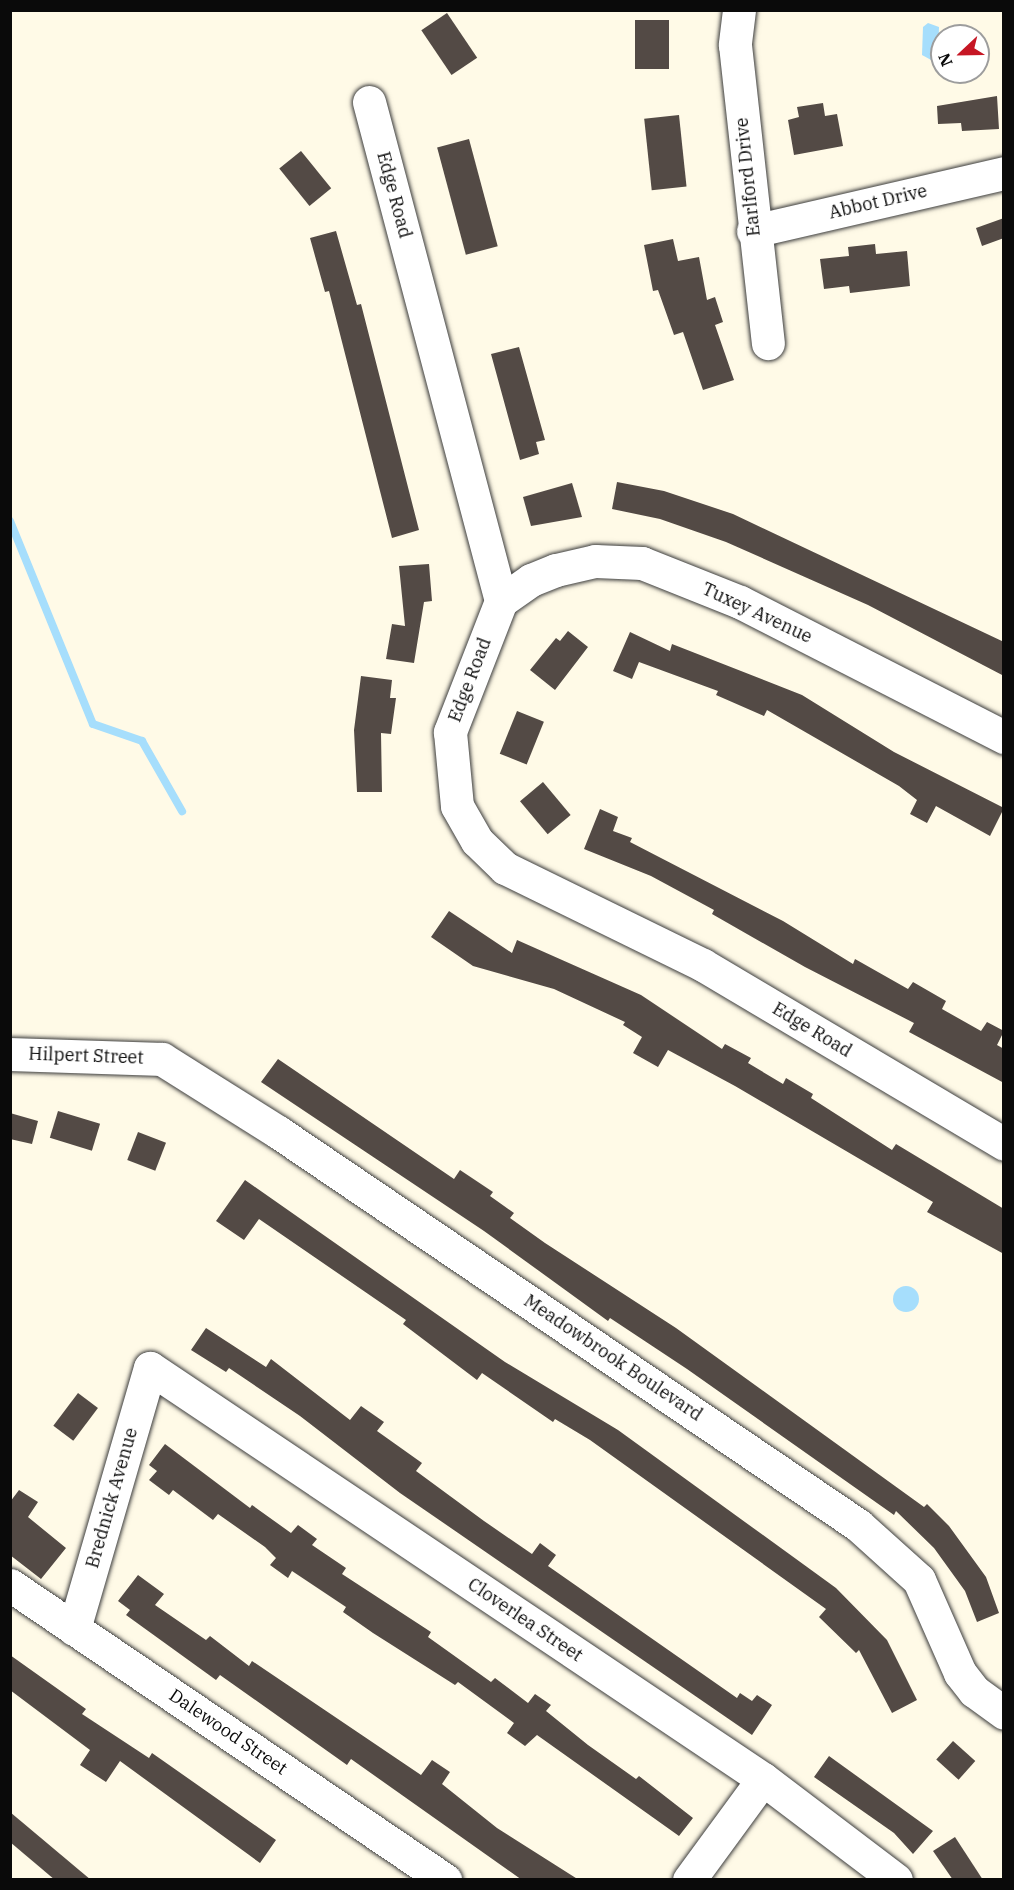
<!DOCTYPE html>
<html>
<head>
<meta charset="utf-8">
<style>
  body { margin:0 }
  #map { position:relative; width:1014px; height:1890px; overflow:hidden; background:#fffae7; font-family:"IBM Plex Serif",serif }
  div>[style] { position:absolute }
  .water>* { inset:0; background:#a6defc }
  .round { border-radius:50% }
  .stream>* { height:8px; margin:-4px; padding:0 4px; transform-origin:4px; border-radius:4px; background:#a6defc }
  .building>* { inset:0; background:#534a45; transform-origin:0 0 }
  .roads { filter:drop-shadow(0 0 2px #3d3d3d) drop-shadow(0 0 2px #3d3d3d) }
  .minor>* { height:33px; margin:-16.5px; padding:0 16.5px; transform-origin:16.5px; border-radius:16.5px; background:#fff }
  span { translate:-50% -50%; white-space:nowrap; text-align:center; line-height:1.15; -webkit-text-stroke:6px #fff; paint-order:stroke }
  .street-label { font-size:18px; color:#0a0a0a }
  .frame { position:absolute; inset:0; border:12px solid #0a0a0a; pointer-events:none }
  .north { position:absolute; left:930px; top:24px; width:60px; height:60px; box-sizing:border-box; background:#fff; border:2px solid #9d9d9d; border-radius:50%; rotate:248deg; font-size:16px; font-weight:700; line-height:24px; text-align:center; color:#0a0a0a }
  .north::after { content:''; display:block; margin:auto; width:21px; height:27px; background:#c61624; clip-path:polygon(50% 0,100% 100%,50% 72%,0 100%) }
</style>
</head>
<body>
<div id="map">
  <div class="water">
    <i style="clip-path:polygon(928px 23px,939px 27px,938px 57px,933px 61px,922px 55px,923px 27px)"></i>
    <i class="round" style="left:893px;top:1286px;width:26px;height:26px"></i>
  </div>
  <div class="stream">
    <i style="left:10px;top:521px;width:219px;rotate:67.8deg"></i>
    <i style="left:93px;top:724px;width:52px;rotate:19.1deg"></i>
    <i style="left:142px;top:741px;width:81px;rotate:60.3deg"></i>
  </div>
  <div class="building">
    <i style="left:447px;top:13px;width:54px;height:31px;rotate:56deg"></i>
    <i style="left:635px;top:20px;width:34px;height:49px"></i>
    <i style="clip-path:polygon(997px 96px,999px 129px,962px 131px,961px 123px,938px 124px,937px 106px)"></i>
    <i style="clip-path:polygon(823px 103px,825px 116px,837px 114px,843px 146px,794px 155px,788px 120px,799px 117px,797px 107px)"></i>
    <i style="left:679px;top:115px;width:72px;height:35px;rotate:84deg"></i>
    <i style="left:469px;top:139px;width:111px;height:33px;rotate:75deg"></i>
    <i style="left:301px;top:151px;width:48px;height:28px;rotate:51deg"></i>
    <i style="clip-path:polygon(1004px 218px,1004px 238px,982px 246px,976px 228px)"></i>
    <i style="clip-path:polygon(336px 231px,357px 305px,361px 304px,419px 530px,392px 538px,329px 291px,325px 292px,310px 238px)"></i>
    <i style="clip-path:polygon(673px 239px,678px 261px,699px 257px,707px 300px,715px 297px,723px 322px,715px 325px,734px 380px,703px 390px,683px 332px,674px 335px,658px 290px,653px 291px,644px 245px)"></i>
    <i style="clip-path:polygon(875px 244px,876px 254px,907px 251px,910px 286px,850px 293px,849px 286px,824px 289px,820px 259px,849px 256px,848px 247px)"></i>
    <i style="clip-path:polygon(519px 347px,545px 440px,536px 442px,539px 454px,520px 460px,491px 354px)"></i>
    <i style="clip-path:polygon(617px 482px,664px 491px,733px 514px,1004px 642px,1004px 676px,868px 605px,726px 542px,660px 519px,612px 509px)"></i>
    <i style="clip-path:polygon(572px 483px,582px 517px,531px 526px,523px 497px)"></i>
    <i style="clip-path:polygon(429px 564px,432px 601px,424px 602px,414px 663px,386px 659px,392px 624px,405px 626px,399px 566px)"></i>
    <i style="clip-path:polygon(568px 631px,588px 647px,555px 690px,530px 670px,556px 638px,560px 641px)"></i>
    <i style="clip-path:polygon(630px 632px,670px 651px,672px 644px,802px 695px,894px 752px,1004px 808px,990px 836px,936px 806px,927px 823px,910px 814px,917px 800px,899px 786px,767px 710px,764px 716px,716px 695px,718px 691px,639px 662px,632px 679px,613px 671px)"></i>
    <i style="clip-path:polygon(361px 676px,392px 680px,390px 698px,396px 698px,391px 734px,381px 733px,382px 792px,357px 792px,354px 730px)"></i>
    <i style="left:517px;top:711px;width:29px;height:46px;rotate:22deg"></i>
    <i style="left:543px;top:782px;width:43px;height:30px;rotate:50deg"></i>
    <i style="clip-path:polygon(600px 809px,618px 817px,613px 831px,632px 838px,630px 842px,783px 921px,853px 964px,855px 959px,908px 989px,913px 982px,946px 1001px,942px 1009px,981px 1031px,987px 1022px,1004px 1031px,997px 1045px,1004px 1049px,1004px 1083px,909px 1032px,914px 1023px,805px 967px,712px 914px,714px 910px,651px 876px,584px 849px)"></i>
    <i style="clip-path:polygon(449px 911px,512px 953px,517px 940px,641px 995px,722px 1049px,725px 1044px,751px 1058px,748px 1063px,783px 1084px,786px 1078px,813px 1094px,811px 1098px,892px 1150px,896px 1144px,1004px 1209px,1004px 1254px,927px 1212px,933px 1202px,735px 1086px,668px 1050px,658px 1067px,633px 1053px,642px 1037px,623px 1025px,625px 1022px,554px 989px,473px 966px,431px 937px)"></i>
    <i style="clip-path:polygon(278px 1059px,454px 1179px,460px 1170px,493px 1192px,490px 1196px,514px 1213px,510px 1218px,545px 1243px,676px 1328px,924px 1507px,927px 1504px,949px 1526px,986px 1577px,999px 1613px,977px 1622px,965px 1591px,934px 1548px,896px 1511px,894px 1515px,687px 1369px,610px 1318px,608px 1321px,484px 1231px,261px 1082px)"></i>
    <i style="left:58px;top:1111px;width:44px;height:28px;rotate:17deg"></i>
    <i style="clip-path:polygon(10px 1113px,38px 1121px,32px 1144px,10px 1139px)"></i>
    <i style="left:138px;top:1132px;width:30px;height:30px;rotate:21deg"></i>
    <i style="clip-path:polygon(245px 1180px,505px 1362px,618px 1430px,836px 1588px,887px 1640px,917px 1700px,892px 1713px,859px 1650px,856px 1653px,819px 1617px,826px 1609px,590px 1440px,555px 1419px,553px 1422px,482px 1373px,477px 1380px,403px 1324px,406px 1320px,259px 1219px,244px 1240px,216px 1221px)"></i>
    <i style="clip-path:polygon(206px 1328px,266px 1367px,271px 1359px,350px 1420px,361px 1406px,384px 1422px,377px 1431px,422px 1463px,416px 1471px,484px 1521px,532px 1554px,540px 1543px,556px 1555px,548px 1566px,737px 1698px,740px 1693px,752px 1701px,757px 1695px,772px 1705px,752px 1735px,400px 1493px,300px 1416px,229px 1368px,226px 1372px,191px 1350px)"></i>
    <i style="left:78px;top:1393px;width:25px;height:41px;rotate:37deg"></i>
    <i style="clip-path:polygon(165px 1444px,250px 1508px,252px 1505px,291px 1533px,298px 1525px,317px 1539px,312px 1545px,346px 1568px,342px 1574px,431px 1632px,428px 1637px,491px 1682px,495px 1678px,528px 1703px,535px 1694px,551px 1705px,546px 1711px,588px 1745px,636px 1779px,639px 1776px,693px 1818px,679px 1836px,537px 1735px,525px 1746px,507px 1733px,514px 1723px,458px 1682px,455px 1685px,373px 1633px,343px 1612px,346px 1607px,292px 1571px,288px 1578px,270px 1565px,276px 1558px,265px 1547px,218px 1514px,213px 1520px,173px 1490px,169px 1495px,149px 1480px,157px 1471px,149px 1465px)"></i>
    <i style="clip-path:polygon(19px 1490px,38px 1502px,28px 1517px,66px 1548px,41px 1579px,10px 1555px,10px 1502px)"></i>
    <i style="clip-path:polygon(138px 1575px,164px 1594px,155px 1605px,206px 1640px,210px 1636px,249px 1666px,252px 1661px,421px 1775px,432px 1760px,450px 1772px,442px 1784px,497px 1828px,579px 1880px,522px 1880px,351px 1759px,347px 1765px,220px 1675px,216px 1680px,126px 1615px,130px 1610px,118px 1601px)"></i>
    <i style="clip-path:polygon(10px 1655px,86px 1709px,82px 1714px,149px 1758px,152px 1753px,276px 1840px,260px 1863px,120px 1761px,106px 1782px,80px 1765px,90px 1750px,10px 1690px)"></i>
    <i style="left:953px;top:1741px;width:30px;height:25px;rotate:42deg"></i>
    <i style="clip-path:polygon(829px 1756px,933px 1831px,913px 1854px,894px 1833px,814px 1777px)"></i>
    <i style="clip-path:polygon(10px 1812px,91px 1880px,55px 1880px,10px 1842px)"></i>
    <i style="clip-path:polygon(955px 1837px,983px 1880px,953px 1880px,933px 1851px)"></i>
  </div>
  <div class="roads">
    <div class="minor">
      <i style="left:739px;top:10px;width:35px;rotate:97deg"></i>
      <i style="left:735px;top:45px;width:300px;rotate:83.7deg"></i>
      <i style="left:369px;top:102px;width:516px;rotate:75.18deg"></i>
      <i style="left:501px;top:601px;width:141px;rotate:111.3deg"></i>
      <i style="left:450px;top:732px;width:74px;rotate:84.6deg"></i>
      <i style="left:457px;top:806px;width:40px;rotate:60.3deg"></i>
      <i style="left:477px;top:841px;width:39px;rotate:44deg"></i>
      <i style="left:505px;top:868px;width:220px;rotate:26.1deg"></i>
      <i style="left:703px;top:965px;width:350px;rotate:30.7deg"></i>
      <i style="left:753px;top:231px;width:258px;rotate:-13deg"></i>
      <i style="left:501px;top:601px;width:37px;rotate:-35deg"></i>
      <i style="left:531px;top:580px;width:27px;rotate:-22deg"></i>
      <i style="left:556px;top:570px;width:40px;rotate:-13deg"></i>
      <i style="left:595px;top:561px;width:47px;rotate:2.4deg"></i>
      <i style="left:642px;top:563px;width:105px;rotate:21.7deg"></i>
      <i style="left:740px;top:602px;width:297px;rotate:27.1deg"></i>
      <i style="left:10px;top:1054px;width:152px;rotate:1.9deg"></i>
      <i style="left:162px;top:1059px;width:137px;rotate:32.2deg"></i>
      <i style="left:278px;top:1132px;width:701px;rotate:34.12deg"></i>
      <i style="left:858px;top:1525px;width:82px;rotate:42deg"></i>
      <i style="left:919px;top:1580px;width:102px;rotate:66.2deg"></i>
      <i style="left:960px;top:1673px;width:23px;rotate:52deg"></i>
      <i style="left:974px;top:1691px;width:37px;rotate:36deg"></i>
      <i style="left:10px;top:1585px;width:526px;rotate:34.14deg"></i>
      <i style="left:74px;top:1629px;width:272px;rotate:-73.8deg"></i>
      <i style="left:150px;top:1368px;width:738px;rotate:33.84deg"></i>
      <i style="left:763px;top:1779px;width:167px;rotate:37.2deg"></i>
      <i style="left:689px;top:1880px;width:125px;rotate:-53.8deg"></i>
    </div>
  </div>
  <div class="street-label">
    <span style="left:748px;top:177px;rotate:-96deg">Earlford Drive</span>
    <span style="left:394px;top:195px;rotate:75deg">Edge Road</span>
    <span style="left:878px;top:202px;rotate:-13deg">Abbot Drive</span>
    <span style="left:757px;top:613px;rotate:25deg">Tuxey Avenue</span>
    <span style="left:470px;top:680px;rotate:-69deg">Edge Road</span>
    <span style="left:812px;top:1030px;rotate:31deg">Edge Road</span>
    <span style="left:86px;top:1056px;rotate:2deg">Hilpert Street</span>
    <span style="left:613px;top:1358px;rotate:34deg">Meadowbrook Boulevard</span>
    <span style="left:112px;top:1498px;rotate:-74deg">Brednick Avenue</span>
    <span style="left:525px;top:1620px;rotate:34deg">Cloverlea Street</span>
    <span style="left:228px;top:1732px;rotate:34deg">Dalewood Street</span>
  </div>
  <div class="frame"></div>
  <div class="north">N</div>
</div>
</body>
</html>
